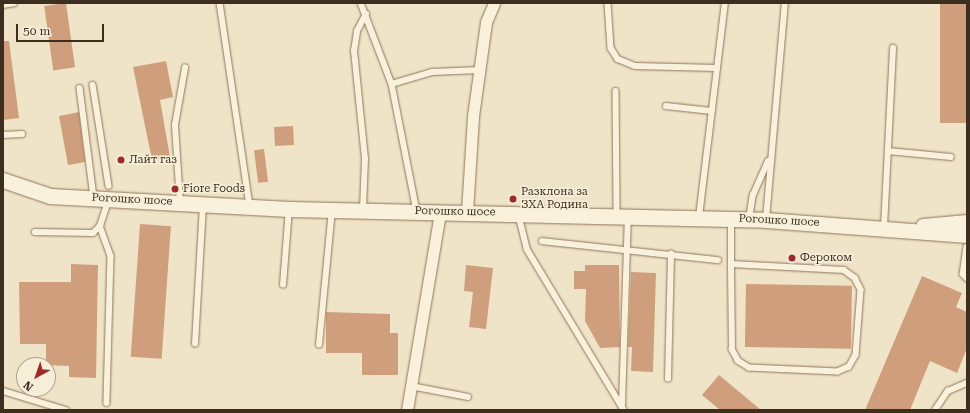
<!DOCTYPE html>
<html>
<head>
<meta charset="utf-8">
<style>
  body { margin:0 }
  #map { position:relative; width:970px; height:413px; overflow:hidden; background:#f0e4c8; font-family:"Roboto Serif",serif }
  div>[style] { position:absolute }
  .building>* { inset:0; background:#cf9f7d; transform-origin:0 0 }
  .roads { filter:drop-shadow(0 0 1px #8d765c) drop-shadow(0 0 1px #8d765c) }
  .service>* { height:5.5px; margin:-2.75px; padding:0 2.75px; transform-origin:2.75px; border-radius:2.75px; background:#faf1dc }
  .minor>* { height:11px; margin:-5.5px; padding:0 5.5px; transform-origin:5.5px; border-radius:5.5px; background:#faf1dc }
  .secondary>* { height:15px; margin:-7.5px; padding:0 7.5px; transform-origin:7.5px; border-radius:7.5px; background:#faf1dc }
  .dots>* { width:11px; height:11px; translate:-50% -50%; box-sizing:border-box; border:2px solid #f7eed8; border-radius:50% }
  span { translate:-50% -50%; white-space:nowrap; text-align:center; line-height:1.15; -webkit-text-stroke:3px #f7eed8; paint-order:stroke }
  .poi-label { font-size:11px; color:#3d2e20 }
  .left { translate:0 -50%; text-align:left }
  .street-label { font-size:11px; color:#3d2e20 }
  .frame { position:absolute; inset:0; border:4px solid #3d2e20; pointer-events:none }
  .north { position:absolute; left:16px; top:357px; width:40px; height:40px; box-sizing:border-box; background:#f7eed8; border:1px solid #ada18e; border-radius:50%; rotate:220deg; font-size:11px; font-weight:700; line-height:16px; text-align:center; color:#3d2e20 }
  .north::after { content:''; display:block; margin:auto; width:14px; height:18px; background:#9e2a2b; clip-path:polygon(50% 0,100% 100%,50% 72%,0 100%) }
  .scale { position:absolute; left:16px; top:24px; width:88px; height:18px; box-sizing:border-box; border:2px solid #3d2e20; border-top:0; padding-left:5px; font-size:12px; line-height:14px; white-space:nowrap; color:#3d2e20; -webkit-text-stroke:3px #f7eed8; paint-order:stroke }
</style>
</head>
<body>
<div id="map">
  <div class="building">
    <i style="left:66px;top:3px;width:65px;height:22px;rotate:82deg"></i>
    <i style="left:940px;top:3px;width:27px;height:120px"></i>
    <i style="clip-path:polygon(3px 41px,9px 41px,19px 118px,3px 120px)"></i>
    <i style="clip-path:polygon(166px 61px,173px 97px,160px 100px,170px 157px,152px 160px,133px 67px)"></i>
    <i style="clip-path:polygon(79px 112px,85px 162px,68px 165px,59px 116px)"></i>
    <i style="left:293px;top:126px;width:19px;height:19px;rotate:87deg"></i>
    <i style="left:264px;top:149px;width:33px;height:10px;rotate:83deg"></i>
    <i style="left:140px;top:224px;width:31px;height:133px;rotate:4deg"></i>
    <i style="clip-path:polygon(71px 264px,98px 265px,96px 378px,69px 377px,69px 366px,46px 365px,46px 344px,20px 344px,19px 282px,71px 282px)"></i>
    <i style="clip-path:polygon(466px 265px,493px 268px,486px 329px,469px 327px,473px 292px,464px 291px)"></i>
    <i style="clip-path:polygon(585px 265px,619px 265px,620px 347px,600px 348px,585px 321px,586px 289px,574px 289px,574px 271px,585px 271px)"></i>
    <i style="clip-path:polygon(631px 272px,656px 273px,653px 372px,631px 371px,632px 347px,628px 347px)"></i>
    <i style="clip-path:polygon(922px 276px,962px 293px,956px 307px,967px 312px,967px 348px,957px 373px,930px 361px,910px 410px,865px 410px)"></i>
    <i style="left:746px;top:284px;width:106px;height:63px;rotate:1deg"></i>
    <i style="clip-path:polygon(326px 312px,390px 314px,390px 333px,398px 333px,398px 375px,362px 375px,362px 353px,326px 353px)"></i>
    <i style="clip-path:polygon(719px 375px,761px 410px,720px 410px,702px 395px)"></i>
  </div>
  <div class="roads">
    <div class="service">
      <i style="left:220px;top:3px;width:205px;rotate:81.6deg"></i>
      <i style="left:361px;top:3px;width:87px;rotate:69.1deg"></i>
      <i style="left:392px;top:84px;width:129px;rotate:78.9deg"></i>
      <i style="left:608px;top:3px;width:45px;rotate:86.2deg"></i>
      <i style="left:611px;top:48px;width:13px;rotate:58deg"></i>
      <i style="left:618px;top:59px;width:18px;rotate:22deg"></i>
      <i style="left:635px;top:66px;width:82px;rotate:1.4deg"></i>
      <i style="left:3px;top:5px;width:11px;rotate:-10deg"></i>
      <i style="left:392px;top:84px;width:42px;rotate:-16.7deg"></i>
      <i style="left:432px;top:72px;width:48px;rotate:-2.4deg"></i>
      <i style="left:93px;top:85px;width:102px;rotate:81deg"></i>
      <i style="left:80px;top:88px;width:111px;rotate:82.7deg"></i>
      <i style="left:616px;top:91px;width:123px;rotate:89.5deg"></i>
      <i style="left:666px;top:106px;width:46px;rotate:6.2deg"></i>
      <i style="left:3px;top:135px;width:19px;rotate:-3deg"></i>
      <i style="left:888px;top:151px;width:63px;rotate:5.4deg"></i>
      <i style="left:180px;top:203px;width:78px;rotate:-93.7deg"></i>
      <i style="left:175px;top:125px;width:58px;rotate:-80deg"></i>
      <i style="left:363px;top:210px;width:51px;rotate:-87.8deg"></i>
      <i style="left:365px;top:159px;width:109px;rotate:-95.8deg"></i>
      <i style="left:354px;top:51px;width:20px;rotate:-81deg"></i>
      <i style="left:357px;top:31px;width:19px;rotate:-62deg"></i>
      <i style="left:519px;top:216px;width:34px;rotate:76deg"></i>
      <i style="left:527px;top:249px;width:188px;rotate:58.9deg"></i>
      <i style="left:699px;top:217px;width:216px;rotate:-83.1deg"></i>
      <i style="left:749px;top:219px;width:24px;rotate:-81deg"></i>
      <i style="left:753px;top:195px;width:37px;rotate:-66deg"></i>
      <i style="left:766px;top:219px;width:217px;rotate:-85deg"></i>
      <i style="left:100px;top:226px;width:32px;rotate:70deg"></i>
      <i style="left:111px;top:256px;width:147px;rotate:91.6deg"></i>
      <i style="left:884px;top:227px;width:179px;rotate:-87.1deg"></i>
      <i style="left:35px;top:232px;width:58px;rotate:1deg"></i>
      <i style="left:93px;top:233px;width:10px;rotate:-45deg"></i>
      <i style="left:100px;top:226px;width:28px;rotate:-72deg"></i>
      <i style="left:542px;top:241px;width:177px;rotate:6.2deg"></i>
      <i style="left:967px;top:247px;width:27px;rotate:98deg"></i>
      <i style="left:963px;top:274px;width:6px;rotate:45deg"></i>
      <i style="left:731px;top:264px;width:113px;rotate:3deg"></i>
      <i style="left:844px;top:270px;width:14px;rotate:36deg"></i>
      <i style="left:855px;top:278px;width:13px;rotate:63deg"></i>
      <i style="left:861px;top:290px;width:65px;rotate:94.4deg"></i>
      <i style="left:856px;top:355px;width:14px;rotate:120deg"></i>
      <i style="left:849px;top:367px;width:12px;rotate:156deg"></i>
      <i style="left:838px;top:372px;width:89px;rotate:-177.4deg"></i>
      <i style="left:749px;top:368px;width:13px;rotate:-148deg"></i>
      <i style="left:738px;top:361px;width:13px;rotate:-119deg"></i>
      <i style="left:732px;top:350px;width:86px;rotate:-90.7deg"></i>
      <i style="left:731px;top:264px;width:43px;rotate:-90deg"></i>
      <i style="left:283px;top:285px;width:76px;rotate:-85.5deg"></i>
      <i style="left:195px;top:344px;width:140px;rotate:-86.7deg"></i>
      <i style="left:319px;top:345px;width:135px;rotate:-84.5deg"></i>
      <i style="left:668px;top:379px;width:125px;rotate:-88.6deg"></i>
      <i style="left:411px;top:386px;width:58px;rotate:10.9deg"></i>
      <i style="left:3px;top:391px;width:66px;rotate:16.8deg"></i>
      <i style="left:622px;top:405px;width:187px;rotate:-88.2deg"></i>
      <i style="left:935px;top:410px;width:23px;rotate:-56deg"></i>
      <i style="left:948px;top:391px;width:21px;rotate:-23deg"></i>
    </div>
    <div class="minor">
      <i style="left:467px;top:212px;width:96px;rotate:-86.4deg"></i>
      <i style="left:473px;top:116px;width:95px;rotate:-82.1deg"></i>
      <i style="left:486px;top:22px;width:21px;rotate:-67deg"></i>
      <i style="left:407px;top:410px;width:201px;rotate:-80.5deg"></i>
    </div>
    <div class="secondary">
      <i style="left:3px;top:180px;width:50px;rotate:18.8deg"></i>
      <i style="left:50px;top:196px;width:239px;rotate:3.1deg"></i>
      <i style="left:289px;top:209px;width:477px;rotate:1.3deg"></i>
      <i style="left:766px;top:220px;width:202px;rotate:4.3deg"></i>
      <i style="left:923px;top:226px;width:44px;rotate:-5.2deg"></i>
    </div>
  </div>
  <div class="dots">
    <i style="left:121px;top:160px;background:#9e2a2b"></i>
    <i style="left:175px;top:189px;background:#9e2a2b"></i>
    <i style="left:513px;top:199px;background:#9e2a2b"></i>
    <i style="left:792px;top:258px;background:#9e2a2b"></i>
  </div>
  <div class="poi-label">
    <span class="left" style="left:129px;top:160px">Лайт газ</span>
    <span class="left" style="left:183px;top:189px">Fiore Foods</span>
    <span class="left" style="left:521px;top:199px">Разклона за<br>ЗХА Родина</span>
    <span class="left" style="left:800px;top:258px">Фероком</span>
  </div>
  <div class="street-label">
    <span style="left:132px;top:200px;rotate:3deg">Рогошко шосе</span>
    <span style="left:455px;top:212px;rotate:1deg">Рогошко шосе</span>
    <span style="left:779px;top:221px;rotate:3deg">Рогошко шосе</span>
  </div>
  <div class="frame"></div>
  <div class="north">N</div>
  <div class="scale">50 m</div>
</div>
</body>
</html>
